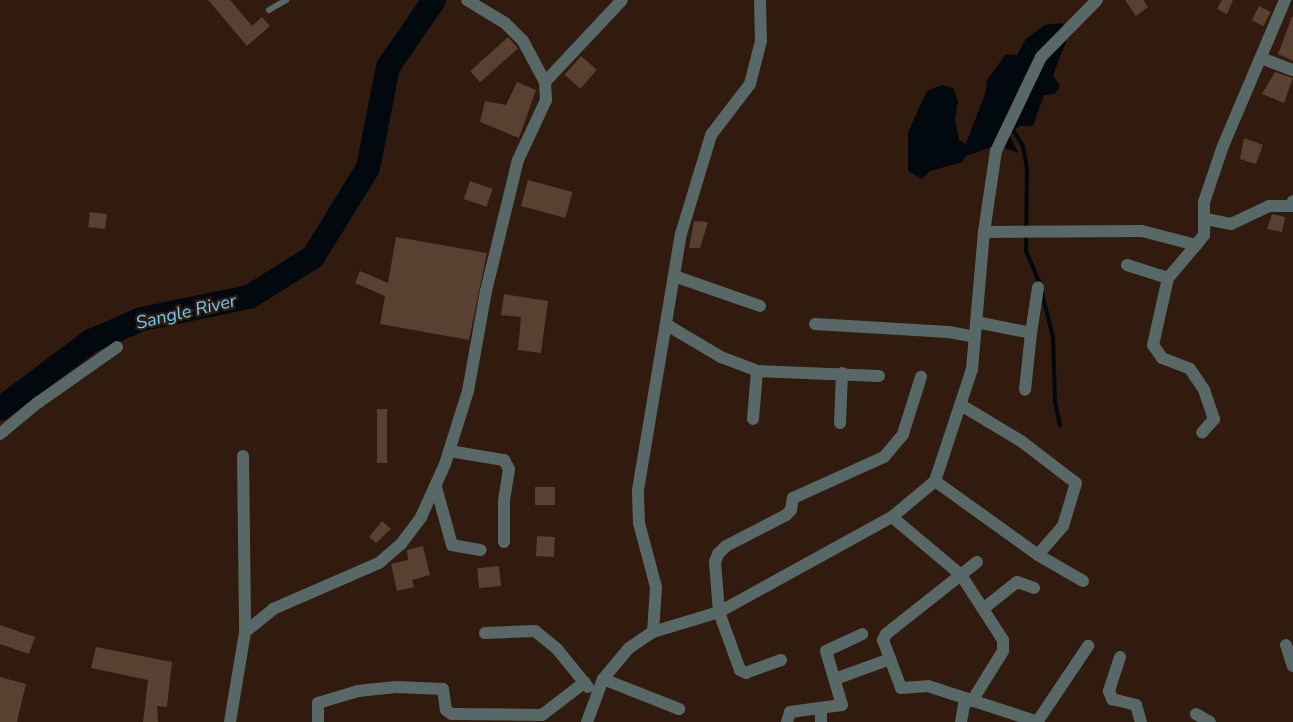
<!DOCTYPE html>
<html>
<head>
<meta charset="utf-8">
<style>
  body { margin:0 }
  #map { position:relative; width:1293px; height:722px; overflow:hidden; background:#311a0e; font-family:"Nunito Sans",sans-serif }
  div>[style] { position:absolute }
  .water>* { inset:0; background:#01090e }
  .stream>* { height:4px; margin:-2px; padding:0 2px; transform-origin:2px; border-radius:2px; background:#01090e }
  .river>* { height:24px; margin:-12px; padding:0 12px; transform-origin:12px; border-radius:12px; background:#01090e }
  .building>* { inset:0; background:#594131; transform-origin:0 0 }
  .lane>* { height:6px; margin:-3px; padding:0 3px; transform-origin:3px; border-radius:3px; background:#586867 }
  .street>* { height:12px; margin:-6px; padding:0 6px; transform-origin:6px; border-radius:6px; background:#586867 }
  span { translate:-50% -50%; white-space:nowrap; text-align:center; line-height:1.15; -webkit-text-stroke:4.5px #311a0e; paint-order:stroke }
  .water-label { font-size:18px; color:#69cdf8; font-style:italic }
</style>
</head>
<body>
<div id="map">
  <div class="water">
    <i style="clip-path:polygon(1062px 23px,1073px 34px,1067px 39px,1053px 75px,1060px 86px,1055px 94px,1044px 95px,1033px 126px,1020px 126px,1009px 133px,1018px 153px,997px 145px,966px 156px,962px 162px,930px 171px,922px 179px,908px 171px,908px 132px,927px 91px,942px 85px,953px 88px,958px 101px,955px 119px,959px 140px,966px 144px,986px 91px,987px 80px,1006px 54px,1017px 55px,1026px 39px,1045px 25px)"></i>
  </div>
  <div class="stream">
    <i style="left:1013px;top:130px;width:19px;rotate:58deg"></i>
    <i style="left:1023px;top:146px;width:22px;rotate:80deg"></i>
    <i style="left:1027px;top:168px;width:83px;rotate:90.7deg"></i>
    <i style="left:1026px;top:251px;width:38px;rotate:67deg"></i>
    <i style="left:1042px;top:293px;width:45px;rotate:76deg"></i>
    <i style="left:1053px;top:337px;width:65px;rotate:88.2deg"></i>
    <i style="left:1055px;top:402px;width:24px;rotate:78deg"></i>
  </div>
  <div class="river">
    <i style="left:0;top:409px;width:114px;rotate:-36.8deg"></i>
    <i style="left:91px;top:341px;width:56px;rotate:-23.3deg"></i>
    <i style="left:142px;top:319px;width:109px;rotate:-11.6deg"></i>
    <i style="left:249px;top:297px;width:75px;rotate:-32deg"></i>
    <i style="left:313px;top:257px;width:105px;rotate:-58.3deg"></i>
    <i style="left:368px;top:168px;width:103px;rotate:-78.8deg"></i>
    <i style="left:388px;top:67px;width:81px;rotate:-55.5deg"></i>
  </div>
  <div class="building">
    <i style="clip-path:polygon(208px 0,230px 0,252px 26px,262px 17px,270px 26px,247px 46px)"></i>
    <i style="clip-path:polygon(1125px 0,1143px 0,1148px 7px,1136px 16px)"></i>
    <i style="clip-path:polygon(1222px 0,1233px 0,1227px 14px,1217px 9px)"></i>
    <i style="left:1259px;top:6px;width:13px;height:16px;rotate:27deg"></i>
    <i style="clip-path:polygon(1292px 17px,1293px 17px,1293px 61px,1278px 54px)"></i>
    <i style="left:508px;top:37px;width:15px;height:51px;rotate:48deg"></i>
    <i style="left:581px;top:56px;width:21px;height:25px;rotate:41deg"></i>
    <i style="clip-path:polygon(1275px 72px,1293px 78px,1284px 103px,1262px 94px)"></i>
    <i style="clip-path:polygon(517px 82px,536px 90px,519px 138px,480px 122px,485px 101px,506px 105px)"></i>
    <i style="clip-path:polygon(1244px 138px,1263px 145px,1256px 164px,1240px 159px)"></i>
    <i style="left:528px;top:180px;width:46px;height:27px;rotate:15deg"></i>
    <i style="left:470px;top:181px;width:24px;height:19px;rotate:19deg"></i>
    <i style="left:90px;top:212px;width:17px;height:15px;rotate:7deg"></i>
    <i style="clip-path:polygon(1272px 214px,1285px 217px,1282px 232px,1267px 229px)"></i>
    <i style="clip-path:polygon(694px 221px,708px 222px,700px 248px,689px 248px)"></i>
    <i style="clip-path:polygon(396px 237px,487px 253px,469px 340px,380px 324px,385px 296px,355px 283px,360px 271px,388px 283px)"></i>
    <i style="clip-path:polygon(504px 294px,548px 301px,541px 353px,518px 350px,521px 317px,501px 315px)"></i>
    <i style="left:377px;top:409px;width:10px;height:54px"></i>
    <i style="left:555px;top:487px;width:18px;height:20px;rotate:90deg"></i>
    <i style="clip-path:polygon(382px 521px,391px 529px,376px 543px,369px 537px)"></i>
    <i style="left:537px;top:536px;width:18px;height:20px;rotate:3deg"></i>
    <i style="clip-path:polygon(423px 546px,430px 575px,412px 580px,414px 587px,397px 591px,391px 564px,408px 560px,407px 550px)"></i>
    <i style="left:499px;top:566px;width:20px;height:22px;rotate:84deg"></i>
    <i style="clip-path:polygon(0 625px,35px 637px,29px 654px,0 644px)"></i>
    <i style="clip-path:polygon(96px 647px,172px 662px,167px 707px,157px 706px,158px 722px,143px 722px,148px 680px,91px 668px)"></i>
    <i style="clip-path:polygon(0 677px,26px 684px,17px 722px,0 722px)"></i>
  </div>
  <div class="lane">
    <i style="left:269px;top:10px;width:20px;rotate:-30deg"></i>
  </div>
  <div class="street">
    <i style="left:1261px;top:58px;width:34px;rotate:21deg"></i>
    <i style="left:545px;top:82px;width:112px;rotate:-46.8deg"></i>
    <i style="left:1206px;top:219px;width:25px;rotate:11deg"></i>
    <i style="left:1231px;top:224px;width:42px;rotate:-25.3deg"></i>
    <i style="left:1269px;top:206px;width:22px"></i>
    <i style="left:1291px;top:206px;width:5px;rotate:-68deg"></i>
    <i style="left:984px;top:232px;width:158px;rotate:-0.4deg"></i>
    <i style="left:1142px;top:231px;width:56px;rotate:14.5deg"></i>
    <i style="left:1196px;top:245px;width:13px;rotate:-51deg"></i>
    <i style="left:1204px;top:235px;width:33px;rotate:-90deg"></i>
    <i style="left:1204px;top:202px;width:59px;rotate:-71.3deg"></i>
    <i style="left:1223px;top:146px;width:159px;rotate:-67deg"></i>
    <i style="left:1196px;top:245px;width:43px;rotate:130.3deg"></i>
    <i style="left:1168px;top:278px;width:69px;rotate:102.6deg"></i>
    <i style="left:1153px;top:345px;width:16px;rotate:55deg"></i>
    <i style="left:1162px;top:358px;width:30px;rotate:21deg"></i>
    <i style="left:1190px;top:369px;width:25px;rotate:56deg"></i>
    <i style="left:1204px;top:390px;width:31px;rotate:71deg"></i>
    <i style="left:1214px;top:419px;width:18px;rotate:131deg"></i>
    <i style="left:1127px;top:265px;width:43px;rotate:17.6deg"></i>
    <i style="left:674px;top:276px;width:91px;rotate:19.2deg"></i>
    <i style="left:976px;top:322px;width:56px;rotate:11.3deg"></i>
    <i style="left:1031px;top:333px;width:57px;rotate:96deg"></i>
    <i style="left:815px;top:324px;width:134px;rotate:3.4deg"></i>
    <i style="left:949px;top:332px;width:26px;rotate:11deg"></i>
    <i style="left:667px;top:325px;width:63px;rotate:30.7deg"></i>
    <i style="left:721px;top:357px;width:39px;rotate:21deg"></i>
    <i style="left:757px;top:371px;width:122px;rotate:2.3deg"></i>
    <i style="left:1031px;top:333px;width:46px;rotate:-81.2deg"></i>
    <i style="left:961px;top:405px;width:70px;rotate:31deg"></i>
    <i style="left:1021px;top:441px;width:69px;rotate:37.4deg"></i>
    <i style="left:1076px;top:483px;width:45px;rotate:106.8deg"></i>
    <i style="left:1063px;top:526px;width:38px;rotate:131deg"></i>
    <i style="left:753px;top:419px;width:48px;rotate:-85.2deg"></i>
    <i style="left:840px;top:423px;width:50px;rotate:-87.7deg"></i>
    <i style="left:0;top:434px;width:47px;rotate:-39.8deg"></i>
    <i style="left:36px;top:404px;width:99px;rotate:-35.1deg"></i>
    <i style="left:449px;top:451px;width:56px;rotate:9.3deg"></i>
    <i style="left:504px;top:460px;width:10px;rotate:61deg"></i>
    <i style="left:509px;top:469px;width:33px;rotate:99deg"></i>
    <i style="left:504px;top:502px;width:40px;rotate:90deg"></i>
    <i style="left:243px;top:456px;width:176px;rotate:89.3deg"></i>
    <i style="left:935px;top:481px;width:127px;rotate:35.7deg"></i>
    <i style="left:1038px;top:555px;width:52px;rotate:30deg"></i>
    <i style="left:436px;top:487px;width:60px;rotate:74.6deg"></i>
    <i style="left:452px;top:545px;width:29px;rotate:10deg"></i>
    <i style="left:892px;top:517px;width:90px;rotate:40deg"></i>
    <i style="left:961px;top:575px;width:77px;rotate:57.1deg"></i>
    <i style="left:1003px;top:640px;width:11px;rotate:90deg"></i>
    <i style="left:1003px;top:651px;width:59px;rotate:121.8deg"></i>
    <i style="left:977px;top:562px;width:116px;rotate:141.6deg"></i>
    <i style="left:886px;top:634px;width:7px;rotate:117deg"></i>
    <i style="left:883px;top:640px;width:51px;rotate:69.4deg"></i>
    <i style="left:901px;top:688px;width:27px;rotate:-4deg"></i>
    <i style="left:928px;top:686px;width:116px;rotate:18.1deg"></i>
    <i style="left:983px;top:609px;width:43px;rotate:-38.5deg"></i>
    <i style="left:1017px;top:582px;width:18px;rotate:19deg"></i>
    <i style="left:653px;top:632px;width:45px;rotate:-86.2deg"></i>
    <i style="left:656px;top:587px;width:66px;rotate:-104.9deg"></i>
    <i style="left:639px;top:523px;width:33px;rotate:-92deg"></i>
    <i style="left:638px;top:490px;width:260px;rotate:-80.5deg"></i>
    <i style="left:681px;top:234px;width:103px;rotate:-73.1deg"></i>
    <i style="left:711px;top:135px;width:64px;rotate:-52.6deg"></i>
    <i style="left:750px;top:84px;width:44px;rotate:-75.7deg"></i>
    <i style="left:761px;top:41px;width:41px;rotate:-91.4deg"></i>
    <i style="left:485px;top:633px;width:50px;rotate:-2.3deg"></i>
    <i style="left:535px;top:631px;width:28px;rotate:39deg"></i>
    <i style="left:557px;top:649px;width:49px;rotate:50.8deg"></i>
    <i style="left:1286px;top:645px;width:22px;rotate:72deg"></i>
    <i style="left:1120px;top:657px;width:36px;rotate:108deg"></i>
    <i style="left:1109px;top:691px;width:9px;rotate:69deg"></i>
    <i style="left:1112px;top:699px;width:25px;rotate:14deg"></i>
    <i style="left:1136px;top:705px;width:18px;rotate:74deg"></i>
    <i style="left:781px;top:660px;width:37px;rotate:160deg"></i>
    <i style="left:746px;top:673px;width:7px;rotate:-153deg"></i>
    <i style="left:740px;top:670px;width:62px;rotate:-109.9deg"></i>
    <i style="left:719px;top:612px;width:50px;rotate:-94.6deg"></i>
    <i style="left:715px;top:562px;width:9px;rotate:-69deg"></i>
    <i style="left:718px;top:554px;width:11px;rotate:-45deg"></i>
    <i style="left:726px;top:546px;width:68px;rotate:-27.3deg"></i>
    <i style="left:786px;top:515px;width:7px;rotate:-45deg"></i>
    <i style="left:791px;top:510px;width:12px;rotate:-81deg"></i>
    <i style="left:793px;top:498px;width:100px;rotate:-24.3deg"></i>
    <i style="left:884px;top:457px;width:30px;rotate:-50deg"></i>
    <i style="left:903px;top:434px;width:60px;rotate:-72.5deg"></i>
    <i style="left:603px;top:679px;width:82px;rotate:21.5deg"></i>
    <i style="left:835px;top:679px;width:59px;rotate:-20deg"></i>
    <i style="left:821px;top:709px;width:13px;rotate:90deg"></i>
    <i style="left:1196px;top:714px;width:16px;rotate:30deg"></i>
    <i style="left:230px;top:722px;width:91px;rotate:-80.5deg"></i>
    <i style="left:245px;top:632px;width:36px;rotate:-39deg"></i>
    <i style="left:273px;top:609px;width:116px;rotate:-23.5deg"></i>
    <i style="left:379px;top:563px;width:29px;rotate:-41deg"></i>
    <i style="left:401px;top:544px;width:34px;rotate:-53deg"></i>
    <i style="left:421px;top:517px;width:58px;rotate:-65.6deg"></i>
    <i style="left:445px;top:464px;width:77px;rotate:-72.5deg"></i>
    <i style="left:468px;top:391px;width:102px;rotate:-79.8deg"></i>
    <i style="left:486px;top:291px;width:135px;rotate:-76.3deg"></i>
    <i style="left:518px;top:160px;width:66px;rotate:-65deg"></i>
    <i style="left:546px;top:100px;width:18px;rotate:-93deg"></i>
    <i style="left:545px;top:82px;width:47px;rotate:-118.2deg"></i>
    <i style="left:523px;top:41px;width:25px;rotate:-135deg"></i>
    <i style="left:505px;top:23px;width:44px;rotate:-148.8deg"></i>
    <i style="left:318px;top:722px;width:19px;rotate:-90deg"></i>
    <i style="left:318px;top:703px;width:42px;rotate:-16.7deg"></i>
    <i style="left:358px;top:691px;width:38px;rotate:-6deg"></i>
    <i style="left:396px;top:687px;width:47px;rotate:2.4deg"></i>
    <i style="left:443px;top:689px;width:21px;rotate:82deg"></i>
    <i style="left:446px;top:710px;width:7px;rotate:34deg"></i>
    <i style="left:452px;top:714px;width:90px;rotate:0.6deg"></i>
    <i style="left:542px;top:715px;width:54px;rotate:-37.5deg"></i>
    <i style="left:587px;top:722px;width:46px;rotate:-69.6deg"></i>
    <i style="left:603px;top:679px;width:40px;rotate:-50deg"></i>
    <i style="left:629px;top:648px;width:29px;rotate:-34deg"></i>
    <i style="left:653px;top:632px;width:69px;rotate:-16.9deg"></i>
    <i style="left:719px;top:612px;width:197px;rotate:-28.8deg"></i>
    <i style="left:892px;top:517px;width:56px;rotate:-39.9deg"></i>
    <i style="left:935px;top:481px;width:118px;rotate:-71.7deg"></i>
    <i style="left:972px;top:369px;width:138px;rotate:-85deg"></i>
    <i style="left:984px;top:232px;width:82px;rotate:-81.6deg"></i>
    <i style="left:996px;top:151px;width:104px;rotate:-64.4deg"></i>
    <i style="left:1041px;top:57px;width:80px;rotate:-45.5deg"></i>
    <i style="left:787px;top:722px;width:10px;rotate:-73deg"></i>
    <i style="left:790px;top:712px;width:52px;rotate:-7.7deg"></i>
    <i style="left:842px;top:705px;width:56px;rotate:-106.5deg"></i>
    <i style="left:826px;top:651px;width:40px;rotate:-25deg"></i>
    <i style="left:961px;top:722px;width:23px;rotate:-80deg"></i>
    <i style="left:1037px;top:722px;width:92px;rotate:-56.1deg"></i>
  </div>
  <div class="water-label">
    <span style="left:186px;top:312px;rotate:-13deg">Sangle River</span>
  </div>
</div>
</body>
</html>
